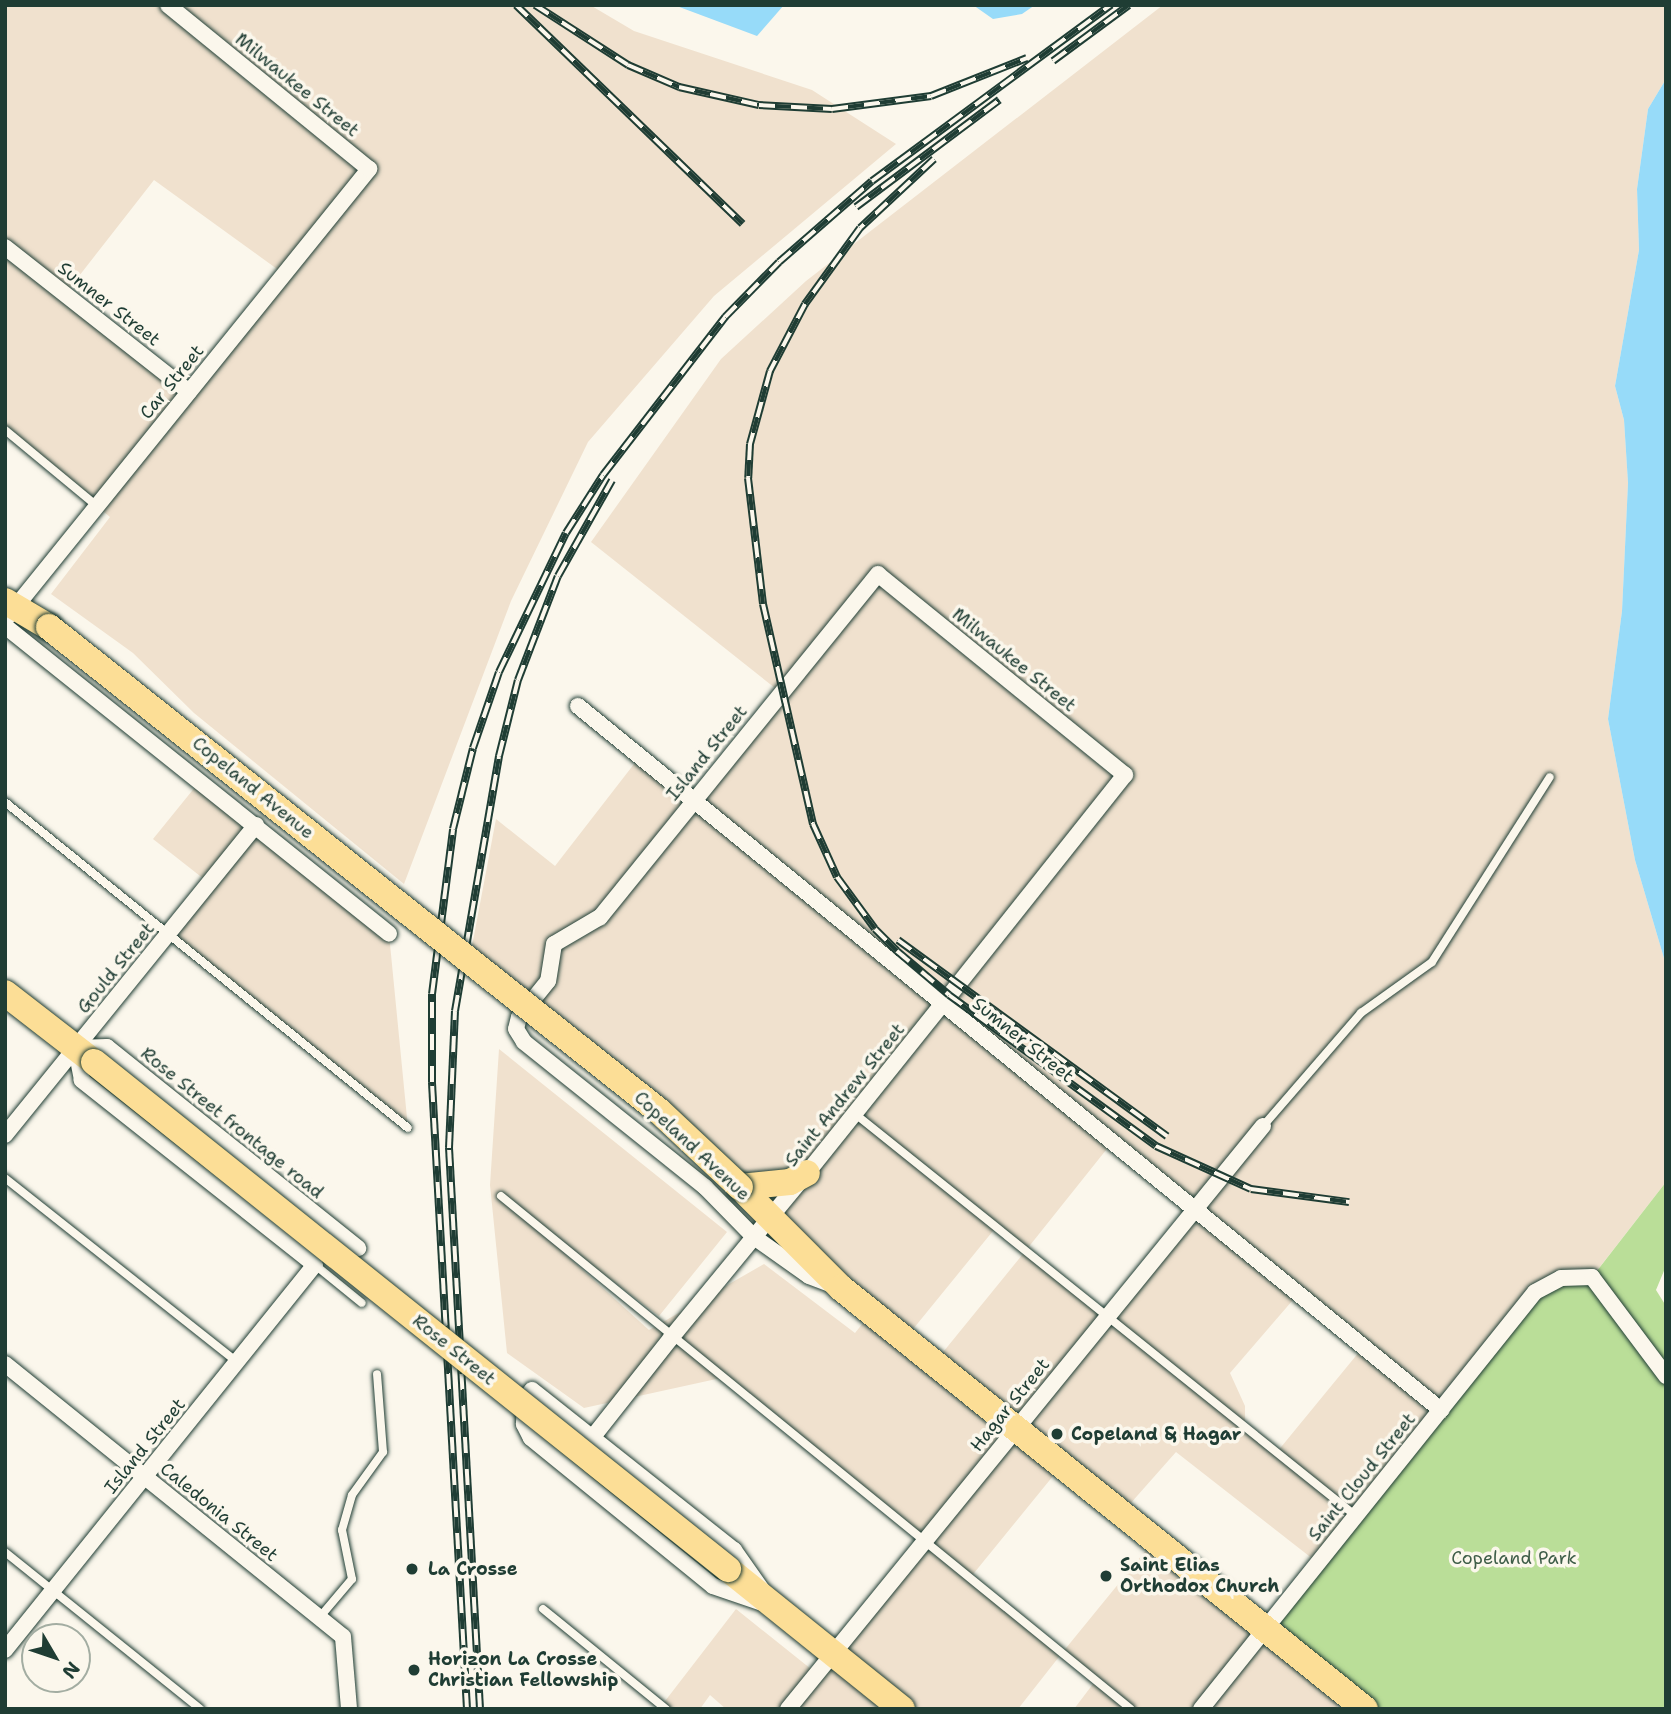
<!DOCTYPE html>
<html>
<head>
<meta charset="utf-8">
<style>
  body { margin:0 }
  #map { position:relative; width:1671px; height:1714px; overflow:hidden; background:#fbf7ec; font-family:"Shantell Sans",sans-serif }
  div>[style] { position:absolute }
  .built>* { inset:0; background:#f0e1ce }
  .green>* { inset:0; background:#bade98 }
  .water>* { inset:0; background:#97dbf9 }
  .roads { filter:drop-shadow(0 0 2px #1f3d34) drop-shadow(0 0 2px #1f3d34) }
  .service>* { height:8px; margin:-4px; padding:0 4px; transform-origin:4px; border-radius:4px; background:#fbf7ec }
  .minor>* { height:16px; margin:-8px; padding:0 8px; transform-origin:8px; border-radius:8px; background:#fbf7ec }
  .trunk>* { height:26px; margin:-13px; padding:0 13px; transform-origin:13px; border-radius:13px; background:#fcde96 }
  .rail>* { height:8px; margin-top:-4px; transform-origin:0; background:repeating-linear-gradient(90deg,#fbf7ec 0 16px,#1f3d34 0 32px); box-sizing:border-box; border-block:2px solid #1f3d34 }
  .bridges { filter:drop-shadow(0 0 2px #1f3d34) drop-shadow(0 0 2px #1f3d34) }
  .trunk-bridge>* { height:26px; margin:-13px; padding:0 13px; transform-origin:13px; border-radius:13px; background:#fcde96 }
  .dots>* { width:19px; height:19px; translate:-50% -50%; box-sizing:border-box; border:4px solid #fbf7ec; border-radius:50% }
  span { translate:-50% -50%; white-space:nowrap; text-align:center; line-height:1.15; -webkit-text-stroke:7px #fbf7ec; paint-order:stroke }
  .street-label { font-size:18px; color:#1f3d34 }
  .poi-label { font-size:18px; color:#1f3d34; font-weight:700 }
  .left { translate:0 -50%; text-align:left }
  .park-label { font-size:18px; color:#3e5d48 }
  .frame { position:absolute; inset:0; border:7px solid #1f3d34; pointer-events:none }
  .north { position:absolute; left:21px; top:1623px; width:70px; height:70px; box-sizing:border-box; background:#fbf7ec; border:2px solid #a3ada2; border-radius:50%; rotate:129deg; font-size:19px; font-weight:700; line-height:28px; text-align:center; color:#1f3d34 }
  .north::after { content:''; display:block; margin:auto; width:24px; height:32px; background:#1f3d34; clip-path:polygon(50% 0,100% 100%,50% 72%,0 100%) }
</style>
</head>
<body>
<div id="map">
  <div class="built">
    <i style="clip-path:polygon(evenodd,5px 5px,590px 5px,634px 31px,812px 90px,896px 144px,714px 296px,588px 442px,511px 601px,404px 884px,194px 713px,133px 653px,51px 594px,110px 517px,5px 430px,5px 5px,154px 180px,284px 274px,189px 392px,65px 294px,154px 180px)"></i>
    <i style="clip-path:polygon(evenodd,1163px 5px,1666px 5px,1666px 79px,1648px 109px,1637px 189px,1639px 250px,1615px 386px,1624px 420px,1628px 483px,1622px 611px,1608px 719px,1635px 860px,1666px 965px,1666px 1182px,1592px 1277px,1318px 1563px,1176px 1452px,1122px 1513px,1062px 1465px,970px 1578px,1062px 1653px,1155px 1539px,1347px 1695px,1335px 1709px,1074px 1709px,1096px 1680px,1062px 1653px,1018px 1709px,726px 1709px,710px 1695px,700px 1709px,666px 1709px,662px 1705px,736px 1609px,816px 1673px,923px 1541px,721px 1378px,584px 1408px,507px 1353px,490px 1185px,499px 1049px,727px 1232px,659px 1316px,510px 1204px,649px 1330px,764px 1264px,855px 1333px,871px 1313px,469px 962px,496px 819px,555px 866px,641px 755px,695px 797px,780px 692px,591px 542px,721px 359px,806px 281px,1163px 5px,1114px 1140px,1196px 1207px,1107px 1317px,1027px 1249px,1114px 1140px,1163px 5px,997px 1226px,1027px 1249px,935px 1362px,905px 1339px,997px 1226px,1163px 5px,1299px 1293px,1364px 1346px,1277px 1452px,1245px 1427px,1245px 1406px,1230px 1373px,1299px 1293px)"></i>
    <i style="clip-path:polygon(200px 781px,389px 934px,408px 1128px,168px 934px,209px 883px,153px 839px)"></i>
  </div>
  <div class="green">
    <i style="clip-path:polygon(1666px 1182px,1666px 1266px,1656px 1290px,1666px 1306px,1666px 1709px,1365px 1709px,1266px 1628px,1535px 1292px,1593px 1276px)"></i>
  </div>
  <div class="water">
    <i style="clip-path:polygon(674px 5px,784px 5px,757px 36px)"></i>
    <i style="clip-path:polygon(973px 5px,1035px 5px,1022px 14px,993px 19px)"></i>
    <i style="clip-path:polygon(1666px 79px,1666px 965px,1635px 860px,1608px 719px,1622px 611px,1628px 483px,1624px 420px,1615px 386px,1639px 250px,1637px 189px,1648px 109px)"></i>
  </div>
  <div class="roads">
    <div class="service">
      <i style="left:5px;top:430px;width:119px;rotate:39.6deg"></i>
      <i style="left:5px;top:802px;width:518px;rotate:38.97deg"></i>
      <i style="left:854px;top:1113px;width:644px;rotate:38.76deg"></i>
      <i style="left:1263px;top:1126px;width:150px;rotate:-49.1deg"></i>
      <i style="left:1361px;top:1013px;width:87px;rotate:-35.7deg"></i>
      <i style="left:1432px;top:962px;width:219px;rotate:-57.5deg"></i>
      <i style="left:5px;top:1178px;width:296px;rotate:38.4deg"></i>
      <i style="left:501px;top:1196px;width:812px;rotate:39.16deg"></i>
      <i style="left:315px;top:1265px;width:60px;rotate:39deg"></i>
      <i style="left:5px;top:1552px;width:250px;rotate:38.8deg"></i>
      <i style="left:543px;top:1609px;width:159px;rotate:39.1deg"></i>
      <i style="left:319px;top:1618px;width:51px;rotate:-49.8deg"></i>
      <i style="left:352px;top:1579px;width:50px;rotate:-101.5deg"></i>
      <i style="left:342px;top:1530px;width:36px;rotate:-74deg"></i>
      <i style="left:352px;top:1495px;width:53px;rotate:-54.2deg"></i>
      <i style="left:383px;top:1452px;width:78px;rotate:-94.4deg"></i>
    </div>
    <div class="minor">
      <i style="left:5px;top:247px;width:234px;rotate:38.2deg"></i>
      <i style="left:5px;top:620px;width:580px;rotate:-51.09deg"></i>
      <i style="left:369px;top:169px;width:259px;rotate:-140.8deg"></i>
      <i style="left:5px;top:626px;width:492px;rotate:38.7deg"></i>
      <i style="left:578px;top:706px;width:1114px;rotate:39.21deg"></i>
      <i style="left:5px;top:1135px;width:399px;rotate:-51deg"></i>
      <i style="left:5px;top:1364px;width:434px;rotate:38.9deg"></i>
      <i style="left:343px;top:1637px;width:72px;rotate:85.2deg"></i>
      <i style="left:532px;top:1390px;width:258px;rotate:38.4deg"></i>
      <i style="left:734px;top:1550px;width:70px;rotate:54.9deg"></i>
      <i style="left:774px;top:1607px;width:65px;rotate:-161deg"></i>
      <i style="left:713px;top:1586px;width:235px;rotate:-140.9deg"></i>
      <i style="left:531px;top:1438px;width:16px;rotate:-117deg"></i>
      <i style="left:524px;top:1424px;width:25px;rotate:-88deg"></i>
      <i style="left:525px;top:1399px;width:11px;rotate:-52deg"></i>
      <i style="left:592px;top:1438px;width:127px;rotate:-51.7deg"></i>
      <i style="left:671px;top:1338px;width:131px;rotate:-50.6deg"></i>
      <i style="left:754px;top:1237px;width:83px;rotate:-50.4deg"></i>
      <i style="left:807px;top:1173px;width:221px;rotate:-51.3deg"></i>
      <i style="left:945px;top:1001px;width:289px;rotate:-51.5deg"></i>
      <i style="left:1125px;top:775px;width:318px;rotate:-140.9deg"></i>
      <i style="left:878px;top:574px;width:442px;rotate:129deg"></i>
      <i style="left:600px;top:917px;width:53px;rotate:149.6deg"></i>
      <i style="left:554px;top:944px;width:37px;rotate:99deg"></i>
      <i style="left:548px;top:981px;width:46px;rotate:128.9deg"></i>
      <i style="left:519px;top:1017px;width:12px;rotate:104deg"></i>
      <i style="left:516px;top:1029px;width:15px;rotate:58deg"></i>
      <i style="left:524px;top:1042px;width:232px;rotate:38.7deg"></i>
      <i style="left:705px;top:1187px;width:70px;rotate:45.6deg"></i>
      <i style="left:754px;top:1237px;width:67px;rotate:35.3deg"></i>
      <i style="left:809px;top:1276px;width:22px;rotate:21deg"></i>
      <i style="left:5px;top:1650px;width:494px;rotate:-51.2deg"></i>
      <i style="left:315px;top:1265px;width:298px;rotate:-141.6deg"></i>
      <i style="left:82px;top:1080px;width:33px;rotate:-101deg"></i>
      <i style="left:76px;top:1048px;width:31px;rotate:-2deg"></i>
      <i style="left:107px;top:1047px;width:322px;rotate:38.7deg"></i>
      <i style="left:788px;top:1709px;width:752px;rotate:-50.83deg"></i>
      <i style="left:1201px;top:1709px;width:534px;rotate:-51.31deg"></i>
      <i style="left:1535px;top:1292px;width:30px;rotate:-28deg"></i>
      <i style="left:1561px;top:1278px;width:31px;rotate:-2deg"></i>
      <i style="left:1592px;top:1277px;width:124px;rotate:53.2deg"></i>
    </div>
    <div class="trunk">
      <i style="left:5px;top:601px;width:51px;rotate:30.6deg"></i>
      <i style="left:5px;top:993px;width:113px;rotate:37.8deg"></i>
      <i style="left:740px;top:1187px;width:143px;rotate:45deg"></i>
      <i style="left:841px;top:1288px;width:672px;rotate:38.78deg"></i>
      <i style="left:740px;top:1187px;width:50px;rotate:-5.7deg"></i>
      <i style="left:790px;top:1182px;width:19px;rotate:-28deg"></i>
      <i style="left:728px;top:1569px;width:223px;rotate:38.8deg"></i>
    </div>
  </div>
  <div class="rail">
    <i style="left:516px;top:5px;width:315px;rotate:44deg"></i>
    <i style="left:535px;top:5px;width:111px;rotate:32.8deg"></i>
    <i style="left:628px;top:65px;width:56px;rotate:23.3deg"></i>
    <i style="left:679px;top:87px;width:82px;rotate:12.7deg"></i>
    <i style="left:759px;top:105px;width:73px;rotate:3.1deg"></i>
    <i style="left:832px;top:109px;width:100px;rotate:-7.5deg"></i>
    <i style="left:931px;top:96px;width:103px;rotate:-21.6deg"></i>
    <i style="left:1053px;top:61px;width:94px;rotate:-36.4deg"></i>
    <i style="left:934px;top:159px;width:101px;rotate:137deg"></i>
    <i style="left:860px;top:228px;width:94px;rotate:125.9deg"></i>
    <i style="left:805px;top:304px;width:76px;rotate:117.6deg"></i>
    <i style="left:770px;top:371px;width:76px;rotate:105.3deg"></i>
    <i style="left:750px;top:444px;width:34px;rotate:93deg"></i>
    <i style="left:748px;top:478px;width:127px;rotate:83.2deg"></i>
    <i style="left:763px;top:604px;width:226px;rotate:77.2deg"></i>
    <i style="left:813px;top:824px;width:58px;rotate:65.6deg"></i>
    <i style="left:837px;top:877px;width:64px;rotate:53.8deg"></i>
    <i style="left:875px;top:929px;width:31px;rotate:45deg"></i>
    <i style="left:897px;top:951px;width:68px;rotate:40.2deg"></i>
    <i style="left:949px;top:995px;width:256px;rotate:36.1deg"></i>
    <i style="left:1156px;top:1146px;width:104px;rotate:24.4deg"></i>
    <i style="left:1251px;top:1189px;width:99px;rotate:7.6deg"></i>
    <i style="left:856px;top:207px;width:179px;rotate:-36.8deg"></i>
    <i style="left:898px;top:940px;width:333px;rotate:36.1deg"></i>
    <i style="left:467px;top:1709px;width:628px;rotate:-93.2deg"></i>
    <i style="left:432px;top:1082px;width:88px;rotate:-90deg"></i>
    <i style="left:432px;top:994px;width:166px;rotate:-82.7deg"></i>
    <i style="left:453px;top:829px;width:83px;rotate:-76.1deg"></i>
    <i style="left:473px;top:748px;width:80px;rotate:-71.1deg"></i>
    <i style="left:499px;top:672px;width:154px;rotate:-64.3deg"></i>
    <i style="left:566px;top:533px;width:69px;rotate:-57.5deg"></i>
    <i style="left:603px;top:475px;width:200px;rotate:-52.3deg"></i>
    <i style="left:725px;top:317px;width:77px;rotate:-45.5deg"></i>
    <i style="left:779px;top:262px;width:123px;rotate:-41.1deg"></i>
    <i style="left:872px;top:181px;width:297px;rotate:-36.4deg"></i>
    <i style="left:480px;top:1709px;width:562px;rotate:-93.16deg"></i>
    <i style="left:449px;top:1148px;width:137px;rotate:-87.5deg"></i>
    <i style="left:455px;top:1011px;width:259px;rotate:-80.2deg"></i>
    <i style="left:499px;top:756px;width:78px;rotate:-76deg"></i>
    <i style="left:518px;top:680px;width:111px;rotate:-69deg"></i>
    <i style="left:558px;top:576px;width:110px;rotate:-60.6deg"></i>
  </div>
  <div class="bridges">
    <div class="trunk-bridge">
      <i style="left:49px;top:627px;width:779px;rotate:38.43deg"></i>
      <i style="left:659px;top:1111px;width:111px;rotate:43.2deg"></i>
      <i style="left:94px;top:1062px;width:812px;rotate:38.65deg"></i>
    </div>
  </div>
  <div class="dots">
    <i style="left:1057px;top:1434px;background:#1f3d34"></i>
    <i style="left:412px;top:1569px;background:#1f3d34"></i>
    <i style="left:1106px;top:1576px;background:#1f3d34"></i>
    <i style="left:414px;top:1670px;background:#1f3d34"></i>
  </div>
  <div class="street-label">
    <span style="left:297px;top:85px;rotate:39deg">Milwaukee Street</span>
    <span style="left:109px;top:304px;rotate:38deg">Sumner Street</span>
    <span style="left:172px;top:382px;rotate:-51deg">Car Street</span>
    <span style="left:1014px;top:660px;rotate:39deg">Milwaukee Street</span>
    <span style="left:707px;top:753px;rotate:-51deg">Island Street</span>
    <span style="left:253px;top:788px;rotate:39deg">Copeland Avenue</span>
    <span style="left:116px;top:968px;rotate:-51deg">Gould Street</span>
    <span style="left:1023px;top:1040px;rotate:39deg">Sumner Street</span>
    <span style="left:845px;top:1095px;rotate:-51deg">Saint Andrew Street</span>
    <span style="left:232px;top:1123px;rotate:39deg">Rose Street frontage road</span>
    <span style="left:692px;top:1146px;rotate:43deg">Copeland Avenue</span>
    <span style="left:454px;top:1350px;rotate:39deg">Rose Street</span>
    <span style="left:1010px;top:1405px;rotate:-51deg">Hagar Street</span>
    <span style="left:145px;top:1446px;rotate:-51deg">Island Street</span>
    <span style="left:1362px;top:1477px;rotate:-51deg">Saint Cloud Street</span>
    <span style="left:219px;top:1512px;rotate:39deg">Caledonia Street</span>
  </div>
  <div class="poi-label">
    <span class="left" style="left:1071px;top:1434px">Copeland &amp; Hagar</span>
    <span class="left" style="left:1120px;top:1576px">Saint Elias<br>Orthodox Church</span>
    <span class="left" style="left:428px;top:1569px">La Crosse</span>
    <span class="left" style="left:428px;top:1670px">Horizon La Crosse<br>Christian Fellowship</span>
  </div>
  <div class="park-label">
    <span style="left:1514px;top:1558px">Copeland Park</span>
  </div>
  <div class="frame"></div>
  <div class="north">N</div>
</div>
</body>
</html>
